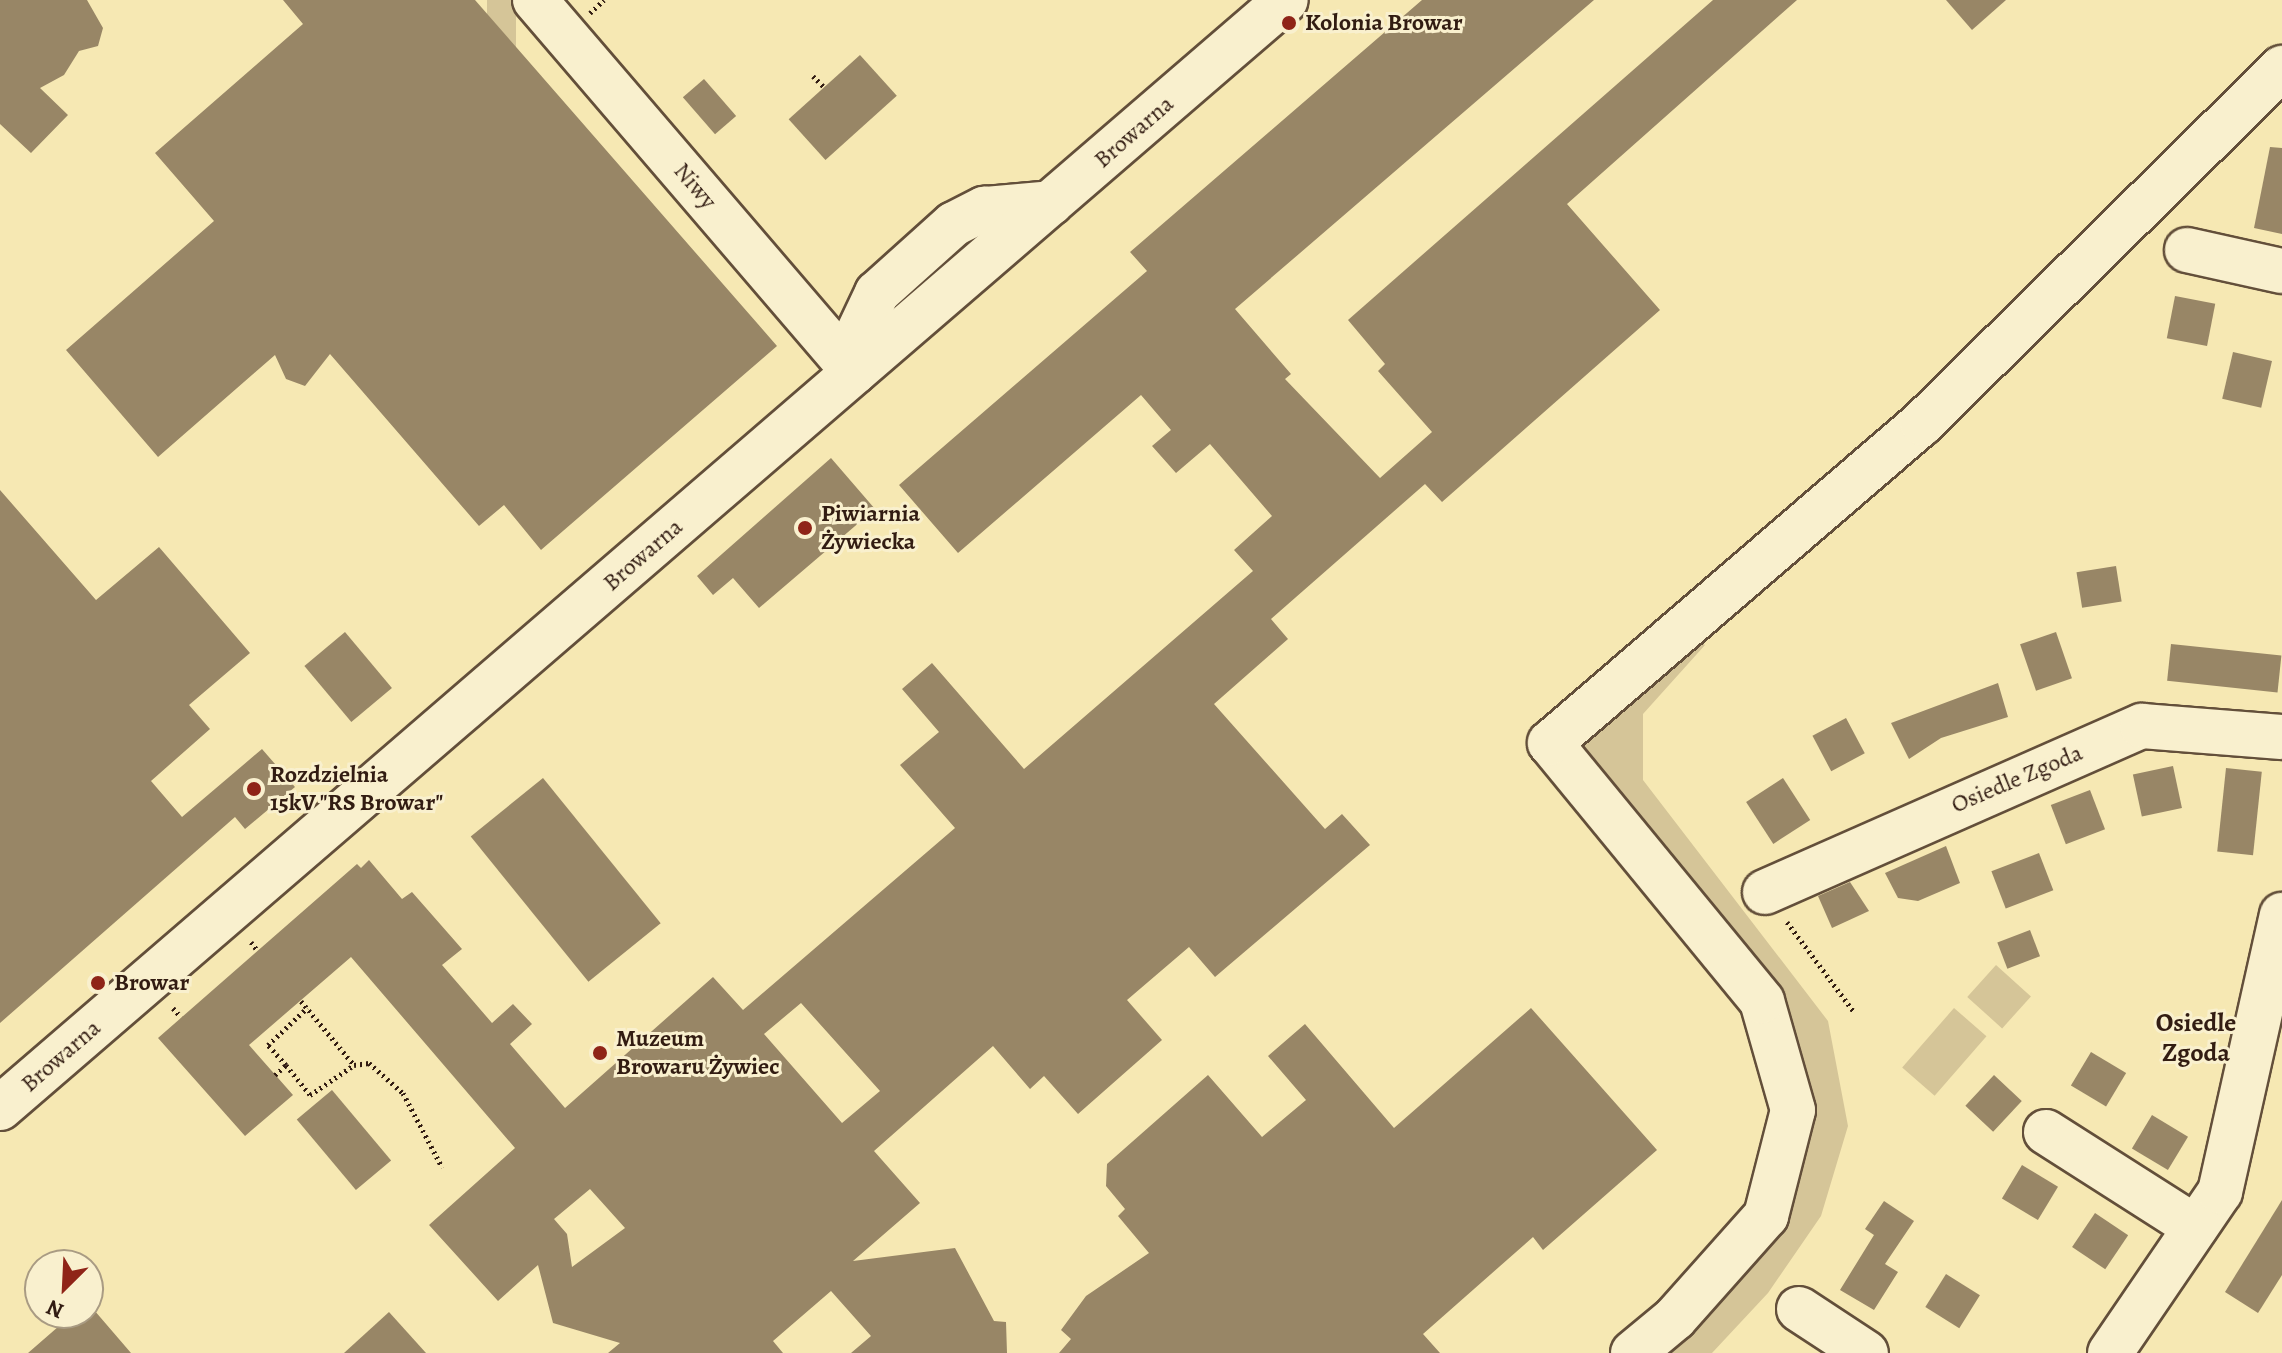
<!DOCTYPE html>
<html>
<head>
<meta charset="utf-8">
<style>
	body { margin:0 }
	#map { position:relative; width:2282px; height:1353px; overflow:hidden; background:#f6e8b3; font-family:Alegreya,serif }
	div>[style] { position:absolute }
	.green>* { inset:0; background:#d5c598; transform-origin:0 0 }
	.building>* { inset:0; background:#988666; transform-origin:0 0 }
	.path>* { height:5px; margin-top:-2.5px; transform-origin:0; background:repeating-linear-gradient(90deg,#321c12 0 2px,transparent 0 6px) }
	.roads { filter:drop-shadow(2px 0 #634f3a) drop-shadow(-2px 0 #634f3a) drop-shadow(0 2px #634f3a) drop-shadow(0 -2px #634f3a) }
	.minor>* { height:44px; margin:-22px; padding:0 22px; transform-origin:22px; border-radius:22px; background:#f9f0ce }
	.dots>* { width:22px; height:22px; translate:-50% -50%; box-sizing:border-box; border:4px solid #f9f0ce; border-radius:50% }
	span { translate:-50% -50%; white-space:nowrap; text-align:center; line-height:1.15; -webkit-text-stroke:6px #f9f0ce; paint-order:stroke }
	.poi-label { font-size:24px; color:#321c12; font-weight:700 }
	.left { translate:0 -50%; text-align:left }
	.street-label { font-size:24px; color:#321c12 }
	.neighbourhood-label { font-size:26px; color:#321c12; font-weight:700 }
	.north { position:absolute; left:24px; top:1249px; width:80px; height:80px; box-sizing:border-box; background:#f9f0ce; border:2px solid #a99b83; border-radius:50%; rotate:204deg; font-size:22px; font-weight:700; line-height:32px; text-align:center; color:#321c12 }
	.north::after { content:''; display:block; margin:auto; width:28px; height:36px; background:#8f2418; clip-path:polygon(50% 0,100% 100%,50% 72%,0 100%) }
</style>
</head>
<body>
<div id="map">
	<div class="green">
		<div style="left:487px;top:0;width:29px;height:477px"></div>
		<div style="clip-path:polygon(1680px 630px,1705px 645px,1643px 714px,1643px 780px,1828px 1021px,1848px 1126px,1821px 1216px,1768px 1293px,1712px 1353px,1633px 1353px,1766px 1216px,1793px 1110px,1762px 1001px,1550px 743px)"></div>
		<div style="left:1996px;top:965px;width:47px;height:43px;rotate:42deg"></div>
		<div style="left:1954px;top:1008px;width:43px;height:79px;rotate:41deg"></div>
	</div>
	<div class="building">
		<div style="clip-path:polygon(0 0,87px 0,103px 28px,98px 46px,79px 51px,64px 75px,40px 88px,68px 115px,31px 153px,0 124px)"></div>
		<div style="clip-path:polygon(283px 0,475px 0,777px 346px,541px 550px,504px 505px,479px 526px,330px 354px,305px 386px,286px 379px,275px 355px,158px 457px,66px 350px,214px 221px,155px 153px,303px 24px)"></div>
		<div style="clip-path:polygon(evenodd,1422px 0,1594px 0,1235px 309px,1291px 374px,1285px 379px,1380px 478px,1432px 432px,1378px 371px,1385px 364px,1348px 320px,1713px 0,1797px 0,1567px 204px,1660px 310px,1442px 502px,1425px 484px,1271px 619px,1288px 639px,1214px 704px,1325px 829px,1342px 814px,1370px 845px,1215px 977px,1189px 947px,1127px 1000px,1162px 1040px,1078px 1114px,1044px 1076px,1030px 1089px,993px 1046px,874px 1151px,920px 1203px,853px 1261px,955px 1248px,994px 1321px,1006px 1322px,1007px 1353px,851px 1353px,871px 1336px,831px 1291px,773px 1341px,783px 1353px,608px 1353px,620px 1343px,553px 1323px,538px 1265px,498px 1301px,429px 1225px,515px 1148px,351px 957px,249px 1045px,293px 1095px,245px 1136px,158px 1038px,357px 864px,361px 868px,369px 860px,402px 899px,412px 892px,462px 949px,442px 965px,492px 1023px,513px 1004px,532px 1024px,510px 1044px,565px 1108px,713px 977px,743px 1010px,955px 828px,900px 765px,939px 732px,902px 689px,932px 663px,1024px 769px,1253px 571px,1234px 550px,1272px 516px,1210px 444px,1176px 473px,1152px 446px,1171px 430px,1141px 395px,958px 553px,899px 485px,1147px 271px,1130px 252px,1422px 0,801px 1003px,880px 1091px,842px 1123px,764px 1034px,801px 1003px,1422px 0,590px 1189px,625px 1228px,572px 1267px,567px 1234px,554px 1219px,590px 1189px)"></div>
		<div style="clip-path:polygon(1946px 0,2006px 0,1972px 30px)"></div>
		<div style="left:860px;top:55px;width:55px;height:96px;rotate:48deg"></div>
		<div style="left:704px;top:79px;width:49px;height:28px;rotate:49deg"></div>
		<div style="clip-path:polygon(2270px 147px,2282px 148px,2282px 234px,2254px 228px)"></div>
		<div style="left:2175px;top:296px;width:41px;height:43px;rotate:11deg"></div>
		<div style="left:2233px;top:352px;width:40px;height:48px;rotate:13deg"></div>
		<div style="clip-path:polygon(831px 458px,875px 509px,759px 608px,733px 578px,713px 595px,697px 576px)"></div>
		<div style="clip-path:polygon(0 490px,96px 600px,159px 547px,250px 653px,189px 705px,210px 729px,151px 781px,182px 817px,262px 749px,295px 787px,245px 829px,235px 817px,0 1023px)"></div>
		<div style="left:2116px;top:566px;width:36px;height:40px;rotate:81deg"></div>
		<div style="left:345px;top:632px;width:73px;height:53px;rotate:50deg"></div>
		<div style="left:2056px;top:632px;width:49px;height:38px;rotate:71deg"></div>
		<div style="left:2171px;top:644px;width:111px;height:37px;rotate:6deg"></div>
		<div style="clip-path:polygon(1998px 683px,2008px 717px,1941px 738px,1909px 759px,1891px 723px)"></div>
		<div style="left:1846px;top:718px;width:40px;height:38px;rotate:62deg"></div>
		<div style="left:2173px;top:766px;width:43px;height:41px;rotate:78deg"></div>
		<div style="left:2226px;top:768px;width:36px;height:84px;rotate:6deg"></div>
		<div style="left:543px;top:778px;width:187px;height:93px;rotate:51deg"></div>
		<div style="left:1783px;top:778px;width:50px;height:44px;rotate:57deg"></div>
		<div style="left:2090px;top:790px;width:42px;height:42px;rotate:69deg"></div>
		<div style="clip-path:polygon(1946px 846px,1960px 883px,1918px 901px,1898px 898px,1885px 873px)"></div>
		<div style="left:2039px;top:853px;width:40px;height:51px;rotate:69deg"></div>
		<div style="clip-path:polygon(1850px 882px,1869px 911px,1832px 928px,1818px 896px)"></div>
		<div style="left:2030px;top:930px;width:28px;height:35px;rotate:69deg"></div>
		<div style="clip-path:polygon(1531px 1008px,1657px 1150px,1543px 1250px,1533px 1237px,1423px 1334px,1440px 1353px,1059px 1353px,1071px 1339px,1061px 1330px,1086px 1296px,1149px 1253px,1118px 1216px,1125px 1209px,1106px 1186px,1107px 1164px,1208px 1075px,1262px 1137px,1306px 1100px,1268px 1056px,1305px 1024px,1394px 1128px)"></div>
		<div style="left:2091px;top:1052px;width:41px;height:39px;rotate:31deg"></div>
		<div style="left:1994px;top:1075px;width:38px;height:42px;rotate:43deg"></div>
		<div style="left:332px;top:1090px;width:92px;height:46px;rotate:50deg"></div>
		<div style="left:2152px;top:1115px;width:42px;height:39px;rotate:31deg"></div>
		<div style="left:2022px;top:1165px;width:42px;height:39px;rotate:31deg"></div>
		<div style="clip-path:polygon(2282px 1200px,2282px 1275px,2258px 1313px,2225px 1292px)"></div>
		<div style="clip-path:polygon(1884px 1201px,1914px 1221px,1885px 1264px,1898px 1272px,1874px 1310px,1840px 1290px,1874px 1235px,1865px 1229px)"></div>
		<div style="left:2095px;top:1213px;width:40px;height:41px;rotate:34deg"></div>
		<div style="left:1946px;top:1274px;width:40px;height:39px;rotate:32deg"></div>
		<div style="clip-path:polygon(88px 1303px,131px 1353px,28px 1353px,74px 1313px,88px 1313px)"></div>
		<div style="clip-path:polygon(389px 1312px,426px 1353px,344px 1353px)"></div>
	</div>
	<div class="path">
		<div style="left:590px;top:13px;width:19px;rotate:-43deg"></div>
		<div style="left:813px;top:76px;width:16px;rotate:45deg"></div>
		<div style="left:1787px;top:922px;width:112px;rotate:53.3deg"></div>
		<div style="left:251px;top:942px;width:10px;rotate:53deg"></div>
		<div style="left:301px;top:1001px;width:83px;rotate:50.4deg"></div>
		<div style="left:354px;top:1065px;width:15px;rotate:-8deg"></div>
		<div style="left:369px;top:1063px;width:45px;rotate:41.4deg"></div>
		<div style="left:403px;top:1093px;width:84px;rotate:62.2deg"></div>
		<div style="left:173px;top:1008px;width:12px;rotate:48deg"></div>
		<div style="left:286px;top:1065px;width:27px;rotate:-132deg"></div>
		<div style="left:268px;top:1045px;width:54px;rotate:-43.5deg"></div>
		<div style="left:275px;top:1075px;width:15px;rotate:-42deg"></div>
		<div style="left:286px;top:1065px;width:38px;rotate:51deg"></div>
		<div style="left:310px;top:1095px;width:53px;rotate:-34.3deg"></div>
	</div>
	<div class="roads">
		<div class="minor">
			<div style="left:535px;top:0;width:490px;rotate:49.4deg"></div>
			<div style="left:2187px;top:250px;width:97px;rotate:12.5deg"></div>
			<div style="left:854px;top:372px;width:24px;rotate:-97deg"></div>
			<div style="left:851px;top:348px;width:61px;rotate:-64.7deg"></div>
			<div style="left:877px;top:293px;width:103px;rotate:-41.9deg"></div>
			<div style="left:954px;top:224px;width:34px;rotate:-27deg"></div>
			<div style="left:984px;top:209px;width:67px;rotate:-5.1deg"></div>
			<div style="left:1765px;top:892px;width:412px;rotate:-23.8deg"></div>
			<div style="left:2142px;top:726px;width:140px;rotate:4.5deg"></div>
			<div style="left:0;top:1108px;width:1697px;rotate:-40.75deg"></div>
			<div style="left:2046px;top:1132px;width:177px;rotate:32.5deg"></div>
			<div style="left:1799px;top:1309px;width:80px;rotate:33.3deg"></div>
			<div style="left:1633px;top:1353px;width:55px;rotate:-39.8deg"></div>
			<div style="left:1675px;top:1318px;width:137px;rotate:-48.3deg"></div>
			<div style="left:1766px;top:1216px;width:109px;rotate:-75.7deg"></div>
			<div style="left:1793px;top:1110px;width:113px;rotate:-105.9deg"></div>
			<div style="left:1762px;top:1001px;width:334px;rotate:-129.4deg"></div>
			<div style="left:1550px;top:743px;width:491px;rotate:-40.7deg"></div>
			<div style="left:1922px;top:423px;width:506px;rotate:-44.6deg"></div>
			<div style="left:2110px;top:1353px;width:195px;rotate:-55.7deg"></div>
			<div style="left:2220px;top:1192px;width:284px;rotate:-77.4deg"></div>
		</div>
	</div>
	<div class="dots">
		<div style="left:1289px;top:23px;background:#8f2418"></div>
		<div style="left:805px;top:528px;background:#8f2418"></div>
		<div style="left:254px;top:789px;background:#8f2418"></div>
		<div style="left:98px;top:983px;background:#8f2418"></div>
		<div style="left:600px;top:1053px;background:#8f2418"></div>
	</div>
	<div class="poi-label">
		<span class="left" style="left:1305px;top:23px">Kolonia Browar</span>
		<span class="left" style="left:821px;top:528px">Piwiarnia<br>Żywiecka</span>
		<span class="left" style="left:270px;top:789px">Rozdzielnia<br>15kV "RS Browar"</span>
		<span class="left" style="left:114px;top:983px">Browar</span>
		<span class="left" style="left:616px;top:1053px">Muzeum<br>Browaru Żywiec</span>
	</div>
	<div class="street-label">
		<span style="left:1134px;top:132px;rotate:-41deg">Browarna</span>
		<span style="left:695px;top:186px;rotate:50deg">Niwy</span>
		<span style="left:643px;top:555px;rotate:-41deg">Browarna</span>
		<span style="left:2017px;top:779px;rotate:-23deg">Osiedle Zgoda</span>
		<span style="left:61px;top:1056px;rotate:-41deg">Browarna</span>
	</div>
	<div class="neighbourhood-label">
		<span style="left:2196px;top:1038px">Osiedle<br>Zgoda</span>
	</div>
	<div class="north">N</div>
</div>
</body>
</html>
